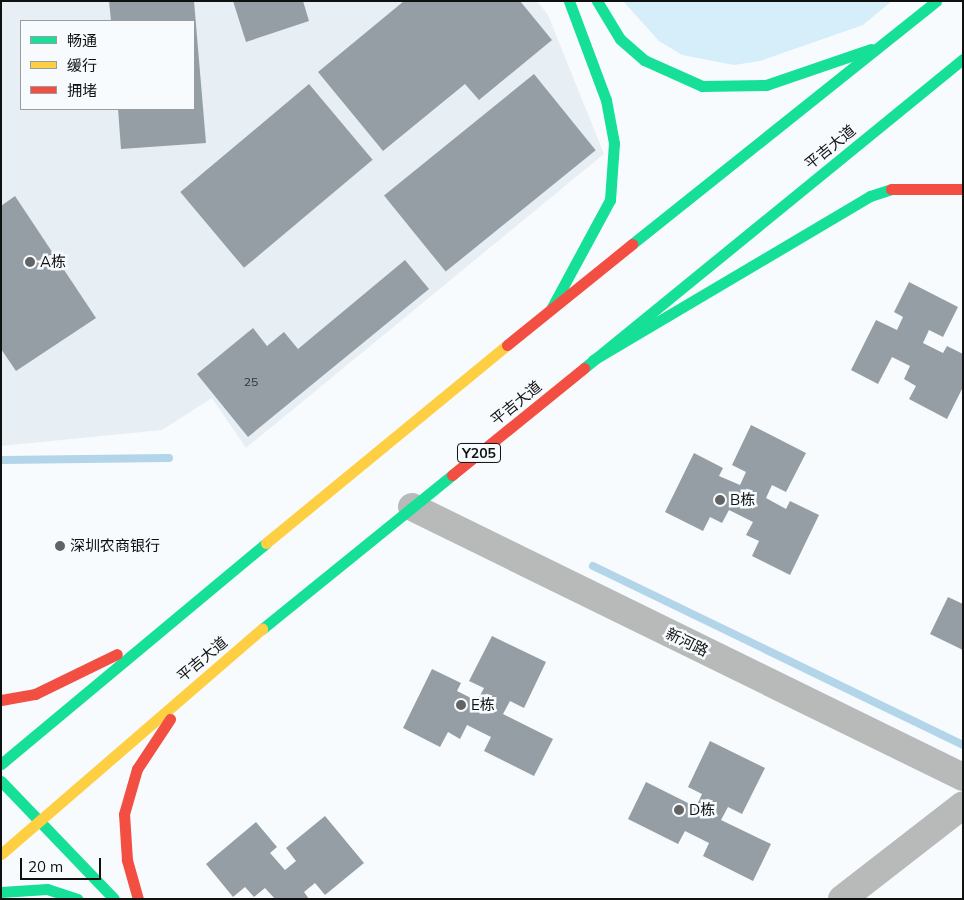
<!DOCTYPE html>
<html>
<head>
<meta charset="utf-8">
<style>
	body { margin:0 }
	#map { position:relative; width:964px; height:900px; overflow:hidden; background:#f8fbfd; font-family:Mulish,"Noto Sans SC",sans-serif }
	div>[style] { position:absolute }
	.built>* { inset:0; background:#e7eff4 }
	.green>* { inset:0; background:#d6edfa }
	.stream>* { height:8px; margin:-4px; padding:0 4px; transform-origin:4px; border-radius:4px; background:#b2d5e9 }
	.building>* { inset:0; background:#949ea4; transform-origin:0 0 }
	.street>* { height:28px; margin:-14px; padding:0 14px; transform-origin:14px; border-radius:14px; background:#b8baba }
	.fast>* { height:11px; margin:-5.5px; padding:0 5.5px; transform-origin:5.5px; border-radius:5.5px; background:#16e098 }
	.slow>* { height:11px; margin:-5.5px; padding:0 5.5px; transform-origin:5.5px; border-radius:5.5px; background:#ffcf43 }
	.jam>* { height:11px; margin:-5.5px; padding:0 5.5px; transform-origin:5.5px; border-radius:5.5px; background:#f24e42 }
	.dots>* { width:14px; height:14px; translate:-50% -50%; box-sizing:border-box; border:2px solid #f7fbfe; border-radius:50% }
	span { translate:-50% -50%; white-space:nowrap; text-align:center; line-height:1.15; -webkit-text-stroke:5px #f7fbfe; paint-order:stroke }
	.number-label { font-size:12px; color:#303436 }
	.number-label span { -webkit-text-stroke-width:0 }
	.shield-label span { padding:1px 4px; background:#f7fbfe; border:1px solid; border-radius:4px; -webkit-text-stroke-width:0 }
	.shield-label { font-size:14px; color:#0f1111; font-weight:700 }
	.street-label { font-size:15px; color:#0f1111 }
	.poi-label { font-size:15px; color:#0f1111 }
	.left { translate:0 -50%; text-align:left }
	.frame { position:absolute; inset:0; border:2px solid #0f1111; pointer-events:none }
	.legend { position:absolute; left:20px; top:20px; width:175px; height:90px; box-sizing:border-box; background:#f7fbfe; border:1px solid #9a9d9f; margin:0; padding:6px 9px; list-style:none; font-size:15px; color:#0f1111 }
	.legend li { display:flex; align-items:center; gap:10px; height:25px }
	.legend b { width:25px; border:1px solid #9a9d9f }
	.scale { position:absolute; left:20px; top:858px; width:81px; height:22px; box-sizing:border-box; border:2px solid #0f1111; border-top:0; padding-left:6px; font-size:15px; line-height:18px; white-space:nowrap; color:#0f1111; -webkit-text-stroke:4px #f7fbfe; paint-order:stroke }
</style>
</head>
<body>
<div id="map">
	<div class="built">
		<div style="clip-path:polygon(evenodd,1px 1px,537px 1px,548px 15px,604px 154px,246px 448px,212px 398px,162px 430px,1px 446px,1px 1px,21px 21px,194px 21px,194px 109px,21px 109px,21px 21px)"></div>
	</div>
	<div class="green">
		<div style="clip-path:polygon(623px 1px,892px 1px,863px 25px,760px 61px,734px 65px,682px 55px,659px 41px)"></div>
	</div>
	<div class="stream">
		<div style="left:1px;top:460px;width:168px;rotate:-0.7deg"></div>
		<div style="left:593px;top:566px;width:411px;rotate:25.8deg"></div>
	</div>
	<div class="building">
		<div style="clip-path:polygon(109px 1px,194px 1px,206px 143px,121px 149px,118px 109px,194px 109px,194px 21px,111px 21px)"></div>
		<div style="clip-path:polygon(233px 1px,303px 1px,309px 21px,246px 42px)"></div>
		<div style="clip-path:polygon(404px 1px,520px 1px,552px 40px,479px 100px,465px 84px,383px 151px,318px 72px)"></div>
		<div style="left:534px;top:74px;width:98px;height:193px;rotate:51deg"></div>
		<div style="left:309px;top:84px;width:99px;height:168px;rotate:50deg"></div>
		<div style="clip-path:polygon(15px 196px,96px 318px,16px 371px,1px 349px,1px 206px)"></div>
		<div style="clip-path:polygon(405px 260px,429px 289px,248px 437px,197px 374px,253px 328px,267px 346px,284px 332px,298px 349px)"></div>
		<div style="clip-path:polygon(909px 282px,958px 307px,943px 337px,929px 330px,923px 343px,943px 353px,947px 346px,963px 354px,963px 387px,947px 419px,909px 399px,916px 386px,904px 379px,910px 366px,892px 357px,878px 384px,851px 370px,876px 320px,897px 330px,903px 317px,894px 312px)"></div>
		<div style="clip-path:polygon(751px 425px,806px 453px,786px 492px,772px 485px,766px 498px,786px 509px,790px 501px,819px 515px,790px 575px,752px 556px,759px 541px,746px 535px,753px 522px,729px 510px,722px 523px,710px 517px,703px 531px,665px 512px,694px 453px,723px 468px,719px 476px,740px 485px,746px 472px,732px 465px)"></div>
		<div style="clip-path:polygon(948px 597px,963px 604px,963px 650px,930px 634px)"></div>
		<div style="clip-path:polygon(492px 636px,546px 662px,524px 708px,510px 701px,503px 714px,553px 739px,534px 776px,484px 751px,491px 737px,467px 725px,460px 739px,448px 732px,440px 747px,403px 728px,432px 669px,461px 683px,457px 691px,477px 701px,484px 688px,469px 681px)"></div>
		<div style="clip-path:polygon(710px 741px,765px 768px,742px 814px,728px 807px,721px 820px,771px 844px,753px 881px,703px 856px,709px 843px,685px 831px,678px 844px,628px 819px,646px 782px,696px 807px,702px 794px,688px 787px)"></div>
		<div style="clip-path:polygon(325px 816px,364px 863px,325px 895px,315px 883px,304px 892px,309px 899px,275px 899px,265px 888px,254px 897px,245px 887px,233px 897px,206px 864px,256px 822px,277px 847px,270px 853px,285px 870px,296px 861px,286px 848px)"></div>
	</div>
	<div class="street">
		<div style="left:412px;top:507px;width:614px;rotate:26.11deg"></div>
		<div style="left:842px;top:899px;width:153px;rotate:-37.8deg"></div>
	</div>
	<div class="fast">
		<div style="left:597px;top:1px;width:44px;rotate:58.8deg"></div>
		<div style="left:620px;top:39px;width:32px;rotate:41deg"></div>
		<div style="left:644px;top:60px;width:64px;rotate:24.1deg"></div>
		<div style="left:702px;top:86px;width:64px;rotate:-0.9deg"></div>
		<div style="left:766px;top:85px;width:111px;rotate:-18.9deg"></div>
		<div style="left:632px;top:244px;width:389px;rotate:-38.6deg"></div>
		<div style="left:551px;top:309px;width:124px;rotate:-61.6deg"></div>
		<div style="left:610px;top:200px;width:57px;rotate:-86deg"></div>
		<div style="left:614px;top:143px;width:44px;rotate:-100.5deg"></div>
		<div style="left:606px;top:100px;width:106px;rotate:-110.5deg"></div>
		<div style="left:593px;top:360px;width:322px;rotate:-30.6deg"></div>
		<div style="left:870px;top:196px;width:22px;rotate:-18deg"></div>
		<div style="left:584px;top:368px;width:489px;rotate:-39.2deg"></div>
		<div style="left:262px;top:629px;width:245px;rotate:-39deg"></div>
		<div style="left:1px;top:764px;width:345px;rotate:-39.8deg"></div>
		<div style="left:1px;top:781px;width:163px;rotate:46.2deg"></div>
		<div style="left:1px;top:892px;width:46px;rotate:-3.7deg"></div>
		<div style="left:47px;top:889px;width:32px;rotate:18deg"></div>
	</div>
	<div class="slow">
		<div style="left:266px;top:543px;width:312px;rotate:-39.4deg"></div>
		<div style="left:1px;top:854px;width:345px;rotate:-40.8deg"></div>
	</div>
	<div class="jam">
		<div style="left:891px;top:189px;width:72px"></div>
		<div style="left:507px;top:345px;width:161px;rotate:-38.9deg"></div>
		<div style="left:452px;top:475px;width:170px;rotate:-39deg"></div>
		<div style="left:1px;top:700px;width:35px;rotate:-10deg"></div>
		<div style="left:35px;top:694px;width:91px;rotate:-26deg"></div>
		<div style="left:138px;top:899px;width:41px;rotate:-105.8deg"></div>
		<div style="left:127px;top:860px;width:46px;rotate:-93.7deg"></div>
		<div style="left:124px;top:814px;width:47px;rotate:-73.9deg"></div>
		<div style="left:137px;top:769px;width:60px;rotate:-56.6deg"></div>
	</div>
	<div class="dots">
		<div style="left:30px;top:262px;background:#616364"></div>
		<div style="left:720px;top:500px;background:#616364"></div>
		<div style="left:60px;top:546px;background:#616364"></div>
		<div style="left:461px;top:705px;background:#616364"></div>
		<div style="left:679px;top:810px;background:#616364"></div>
	</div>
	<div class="number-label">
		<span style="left:251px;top:382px">25</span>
	</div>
	<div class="shield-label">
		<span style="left:479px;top:453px">Y205</span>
	</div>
	<div class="street-label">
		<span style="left:830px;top:147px;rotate:-39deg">平吉大道</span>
		<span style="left:516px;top:403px;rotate:-39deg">平吉大道</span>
		<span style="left:687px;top:642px;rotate:26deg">新河路</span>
		<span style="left:202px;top:659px;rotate:-40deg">平吉大道</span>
	</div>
	<div class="poi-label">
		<span class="left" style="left:40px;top:262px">A栋</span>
		<span class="left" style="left:730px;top:500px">B栋</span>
		<span class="left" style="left:70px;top:546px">深圳农商银行</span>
		<span class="left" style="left:471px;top:705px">E栋</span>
		<span class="left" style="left:689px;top:810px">D栋</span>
	</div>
	<div class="frame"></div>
	<ul class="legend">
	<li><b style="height:6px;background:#16e098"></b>畅通</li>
	<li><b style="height:6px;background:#ffcf43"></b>缓行</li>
	<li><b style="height:6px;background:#f24e42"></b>拥堵</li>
	</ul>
	<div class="scale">20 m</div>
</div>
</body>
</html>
